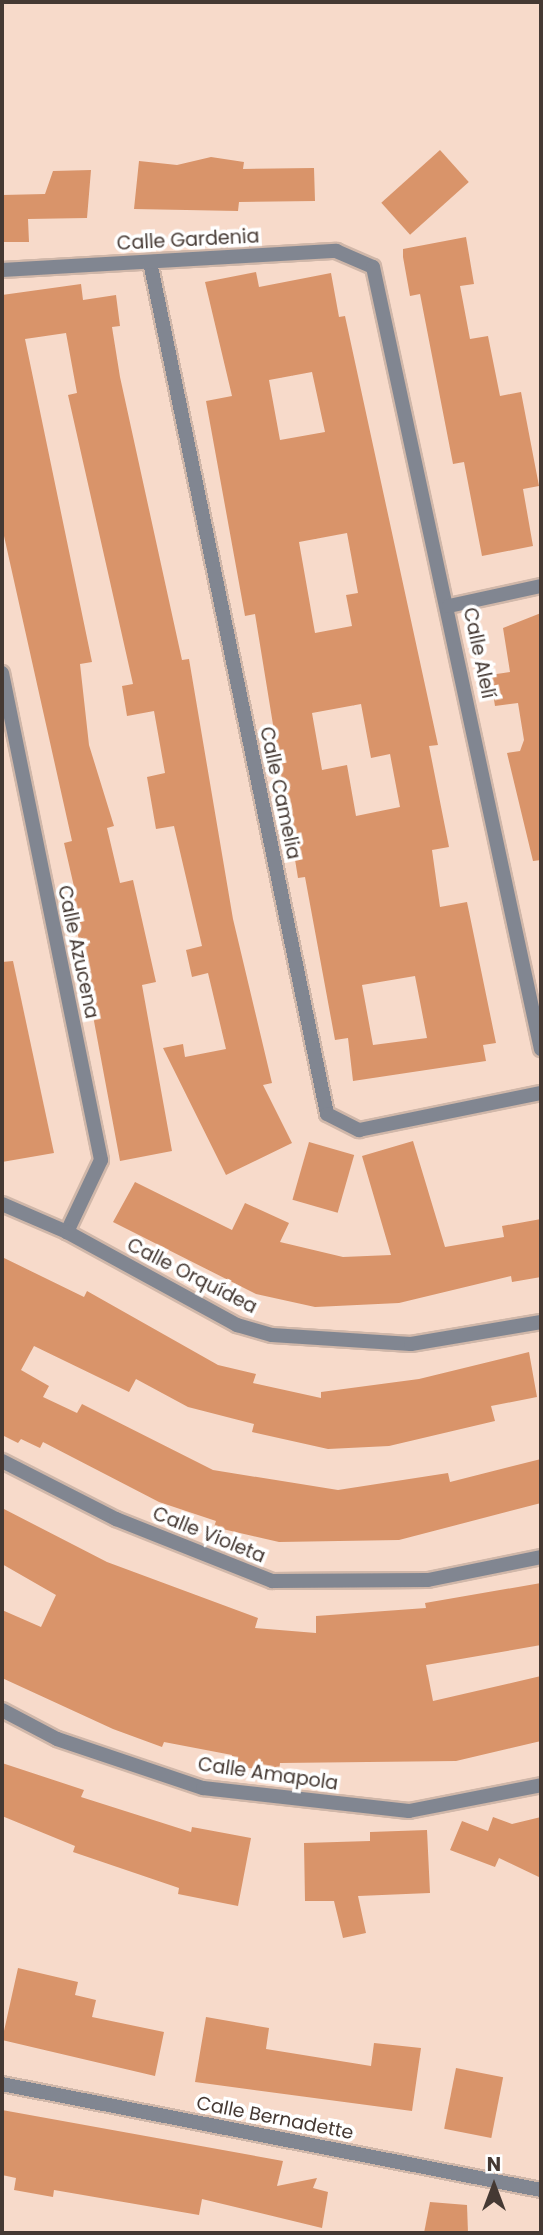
<!DOCTYPE html>
<html>
<head>
<meta charset="utf-8">
<style>
	body { margin:0 }
	#map { position:relative; width:543px; height:2235px; overflow:hidden; background:#f7daca; font-family:Poppins,sans-serif }
	div>[style] { position:absolute }
	.building>* { inset:0; background:#d9946a; transform-origin:0 0 }
	.roads { filter:drop-shadow(2px 0 #d0b7a9) drop-shadow(-2px 0 #d0b7a9) drop-shadow(0 2px #d0b7a9) drop-shadow(0 -2px #d0b7a9) }
	.street>* { height:14px; margin:-7px; padding:0 7px; transform-origin:7px; border-radius:7px; background:#818691 }
	span { translate:-50% -50%; white-space:nowrap; text-align:center; line-height:1.15; -webkit-text-stroke:7px #fff; paint-order:stroke }
	.street-label { font-size:19px; color:#453933 }
	.frame { position:absolute; inset:0; border:4px solid #453933; pointer-events:none }
	.north { position:absolute; left:459px; top:2151px; width:70px; height:70px; -webkit-text-stroke:5px #fff; paint-order:stroke; rotate:0deg; font-size:19px; font-weight:700; line-height:28px; text-align:center; color:#453933 }
	.north::after { content:''; display:block; margin:auto; width:24px; height:32px; background:#453933; clip-path:polygon(50% 0,100% 100%,50% 72%,0 100%) }
</style>
</head>
<body>
<div id="map">
	<div class="building">
		<div style="left:440px;top:150px;width:43px;height:79px;rotate:48deg"></div>
		<div style="clip-path:polygon(211px 157px,244px 162px,243px 169px,314px 168px,315px 201px,239px 202px,238px 211px,134px 209px,139px 161px,177px 165px)"></div>
		<div style="clip-path:polygon(91px 170px,87px 218px,28px 219px,29px 242px,2px 242px,2px 195px,45px 194px,53px 171px)"></div>
		<div style="clip-path:polygon(466px 237px,474px 284px,460px 286px,470px 339px,488px 336px,500px 396px,521px 392px,539px 486px,523px 489px,533px 546px,482px 556px,464px 462px,453px 464px,420px 294px,410px 296px,403px 257px,403px 249px)"></div>
		<div style="clip-path:polygon(evenodd,256px 272px,259px 287px,331px 273px,339px 317px,345px 316px,438px 745px,429px 746px,449px 847px,432px 850px,440px 907px,467px 902px,496px 1043px,483px 1045px,486px 1061px,353px 1081px,348px 1038px,335px 1040px,305px 877px,298px 878px,255px 614px,245px 616px,206px 401px,232px 396px,205px 282px,256px 272px,312px 372px,325px 432px,280px 440px,269px 380px,312px 372px,256px 272px,347px 533px,358px 593px,346px 595px,352px 626px,315px 633px,299px 542px,347px 533px,256px 272px,361px 704px,371px 758px,390px 754px,400px 807px,356px 816px,347px 765px,322px 770px,312px 713px,361px 704px,256px 272px,415px 976px,427px 1038px,373px 1045px,362px 985px,415px 976px)"></div>
		<div style="clip-path:polygon(81px 284px,83px 300px,116px 295px,120px 326px,112px 327px,120px 377px,182px 660px,189px 659px,233px 919px,272px 1083px,263px 1085px,292px 1143px,226px 1175px,163px 1048px,183px 1044px,185px 1057px,226px 1049px,208px 973px,192px 977px,186px 950px,202px 946px,174px 826px,156px 829px,147px 777px,165px 773px,154px 711px,127px 716px,122px 686px,133px 684px,68px 395px,77px 393px,66px 333px,25px 339px,92px 662px,80px 664px,89px 745px,114px 826px,107px 828px,120px 883px,133px 880px,156px 982px,142px 985px,172px 1151px,120px 1161px,70px 892px,75px 891px,64px 843px,72px 841px,2px 527px,2px 295px)"></div>
		<div style="clip-path:polygon(541px 613px,541px 860px,533px 861px,507px 753px,520px 751px,524px 740px,518px 703px,495px 706px,490px 675px,510px 672px,503px 628px)"></div>
		<div style="clip-path:polygon(13px 961px,54px 1153px,2px 1162px,2px 962px)"></div>
		<div style="clip-path:polygon(413px 1141px,445px 1247px,504px 1237px,502px 1226px,541px 1219px,541px 1277px,512px 1282px,511px 1276px,399px 1303px,315px 1307px,256px 1294px,113px 1222px,135px 1182px,232px 1230px,245px 1203px,289px 1223px,280px 1242px,343px 1257px,391px 1255px,362px 1156px)"></div>
		<div style="left:309px;top:1142px;width:47px;height:60px;rotate:16deg"></div>
		<div style="clip-path:polygon(2px 1257px,84px 1297px,87px 1291px,218px 1365px,256px 1374px,253px 1383px,321px 1398px,321px 1392px,419px 1379px,529px 1352px,537px 1397px,491px 1406px,495px 1421px,389px 1446px,328px 1449px,252px 1432px,254px 1424px,188px 1407px,136px 1379px,129px 1392px,34px 1346px,21px 1370px,49px 1386px,43px 1397px,77px 1413px,82px 1404px,213px 1470px,338px 1490px,448px 1473px,450px 1482px,541px 1459px,541px 1503px,399px 1540px,279px 1542px,214px 1527px,216px 1521px,159px 1502px,43px 1442px,40px 1448px,21px 1439px,18px 1443px,2px 1435px)"></div>
		<div style="clip-path:polygon(2px 1508px,107px 1562px,258px 1618px,255px 1628px,316px 1633px,316px 1616px,426px 1608px,425px 1603px,541px 1583px,541px 1645px,426px 1665px,433px 1701px,541px 1676px,541px 1741px,456px 1761px,280px 1763px,279px 1771px,230px 1766px,232px 1755px,164px 1742px,162px 1747px,113px 1729px,2px 1678px,2px 1610px,41px 1627px,56px 1595px,2px 1564px)"></div>
		<div style="clip-path:polygon(2px 1763px,84px 1790px,81px 1797px,191px 1832px,192px 1827px,251px 1838px,238px 1906px,178px 1894px,179px 1888px,73px 1852px,75px 1846px,2px 1816px)"></div>
		<div style="clip-path:polygon(493px 1817px,512px 1824px,541px 1817px,541px 1878px,499px 1858px,495px 1867px,450px 1850px,462px 1821px,488px 1831px)"></div>
		<div style="clip-path:polygon(427px 1830px,430px 1893px,358px 1896px,366px 1933px,343px 1938px,334px 1901px,305px 1901px,304px 1843px,370px 1841px,370px 1832px)"></div>
		<div style="clip-path:polygon(18px 1968px,78px 1982px,75px 1995px,96px 2000px,92px 2017px,164px 2032px,155px 2076px,2px 2040px)"></div>
		<div style="clip-path:polygon(206px 2017px,269px 2028px,266px 2049px,371px 2066px,374px 2043px,421px 2048px,412px 2111px,195px 2082px)"></div>
		<div style="left:456px;top:2068px;width:48px;height:62px;rotate:11deg"></div>
		<div style="clip-path:polygon(2px 2110px,283px 2161px,277px 2186px,317px 2178px,313px 2188px,328px 2192px,322px 2228px,202px 2199px,199px 2215px,54px 2190px,53px 2197px,14px 2190px,16px 2178px,2px 2175px)"></div>
		<div style="clip-path:polygon(430px 2202px,467px 2205px,468px 2233px,424px 2233px)"></div>
	</div>
	<div class="roads">
		<div class="street">
			<div style="left:150px;top:262px;width:870px;rotate:78.26deg"></div>
			<div style="left:327px;top:1114px;width:36px;rotate:27deg"></div>
			<div style="left:359px;top:1130px;width:186px;rotate:-11.5deg"></div>
			<div style="left:2px;top:270px;width:335px;rotate:-3.3deg"></div>
			<div style="left:336px;top:251px;width:40px;rotate:23.4deg"></div>
			<div style="left:373px;top:267px;width:800px;rotate:77.88deg"></div>
			<div style="left:449px;top:606px;width:94px;rotate:-12.3deg"></div>
			<div style="left:2px;top:673px;width:497px;rotate:78.5deg"></div>
			<div style="left:101px;top:1160px;width:80px;rotate:115.3deg"></div>
			<div style="left:2px;top:1204px;width:71px;rotate:23.3deg"></div>
			<div style="left:67px;top:1232px;width:194px;rotate:28.7deg"></div>
			<div style="left:237px;top:1325px;width:36px;rotate:16deg"></div>
			<div style="left:272px;top:1335px;width:139px;rotate:3.7deg"></div>
			<div style="left:411px;top:1344px;width:132px;rotate:-9.6deg"></div>
			<div style="left:2px;top:1461px;width:128px;rotate:27deg"></div>
			<div style="left:116px;top:1519px;width:168px;rotate:21.7deg"></div>
			<div style="left:272px;top:1581px;width:156px;rotate:-0.4deg"></div>
			<div style="left:428px;top:1580px;width:115px;rotate:-11.5deg"></div>
			<div style="left:2px;top:1710px;width:62px;rotate:27.8deg"></div>
			<div style="left:57px;top:1739px;width:154px;rotate:18.6deg"></div>
			<div style="left:203px;top:1788px;width:207px;rotate:6.4deg"></div>
			<div style="left:409px;top:1811px;width:135px;rotate:-11.1deg"></div>
			<div style="left:2px;top:2084px;width:549px;rotate:11.13deg"></div>
		</div>
	</div>
	<div class="street-label">
		<span style="left:188px;top:240px;rotate:-3deg">Calle Gardenia</span>
		<span style="left:479px;top:653px;rotate:78deg">Calle Alelí</span>
		<span style="left:280px;top:793px;rotate:78deg">Calle Camelia</span>
		<span style="left:78px;top:952px;rotate:78deg">Calle Azucena</span>
		<span style="left:192px;top:1276px;rotate:27deg">Calle Orquídea</span>
		<span style="left:209px;top:1535px;rotate:22deg">Calle Violeta</span>
		<span style="left:268px;top:1774px;rotate:8deg">Calle Amapola</span>
		<span style="left:275px;top:2118px;rotate:11deg">Calle Bernadette</span>
	</div>
	<div class="frame"></div>
	<div class="north">N</div>
</div>
</body>
</html>
